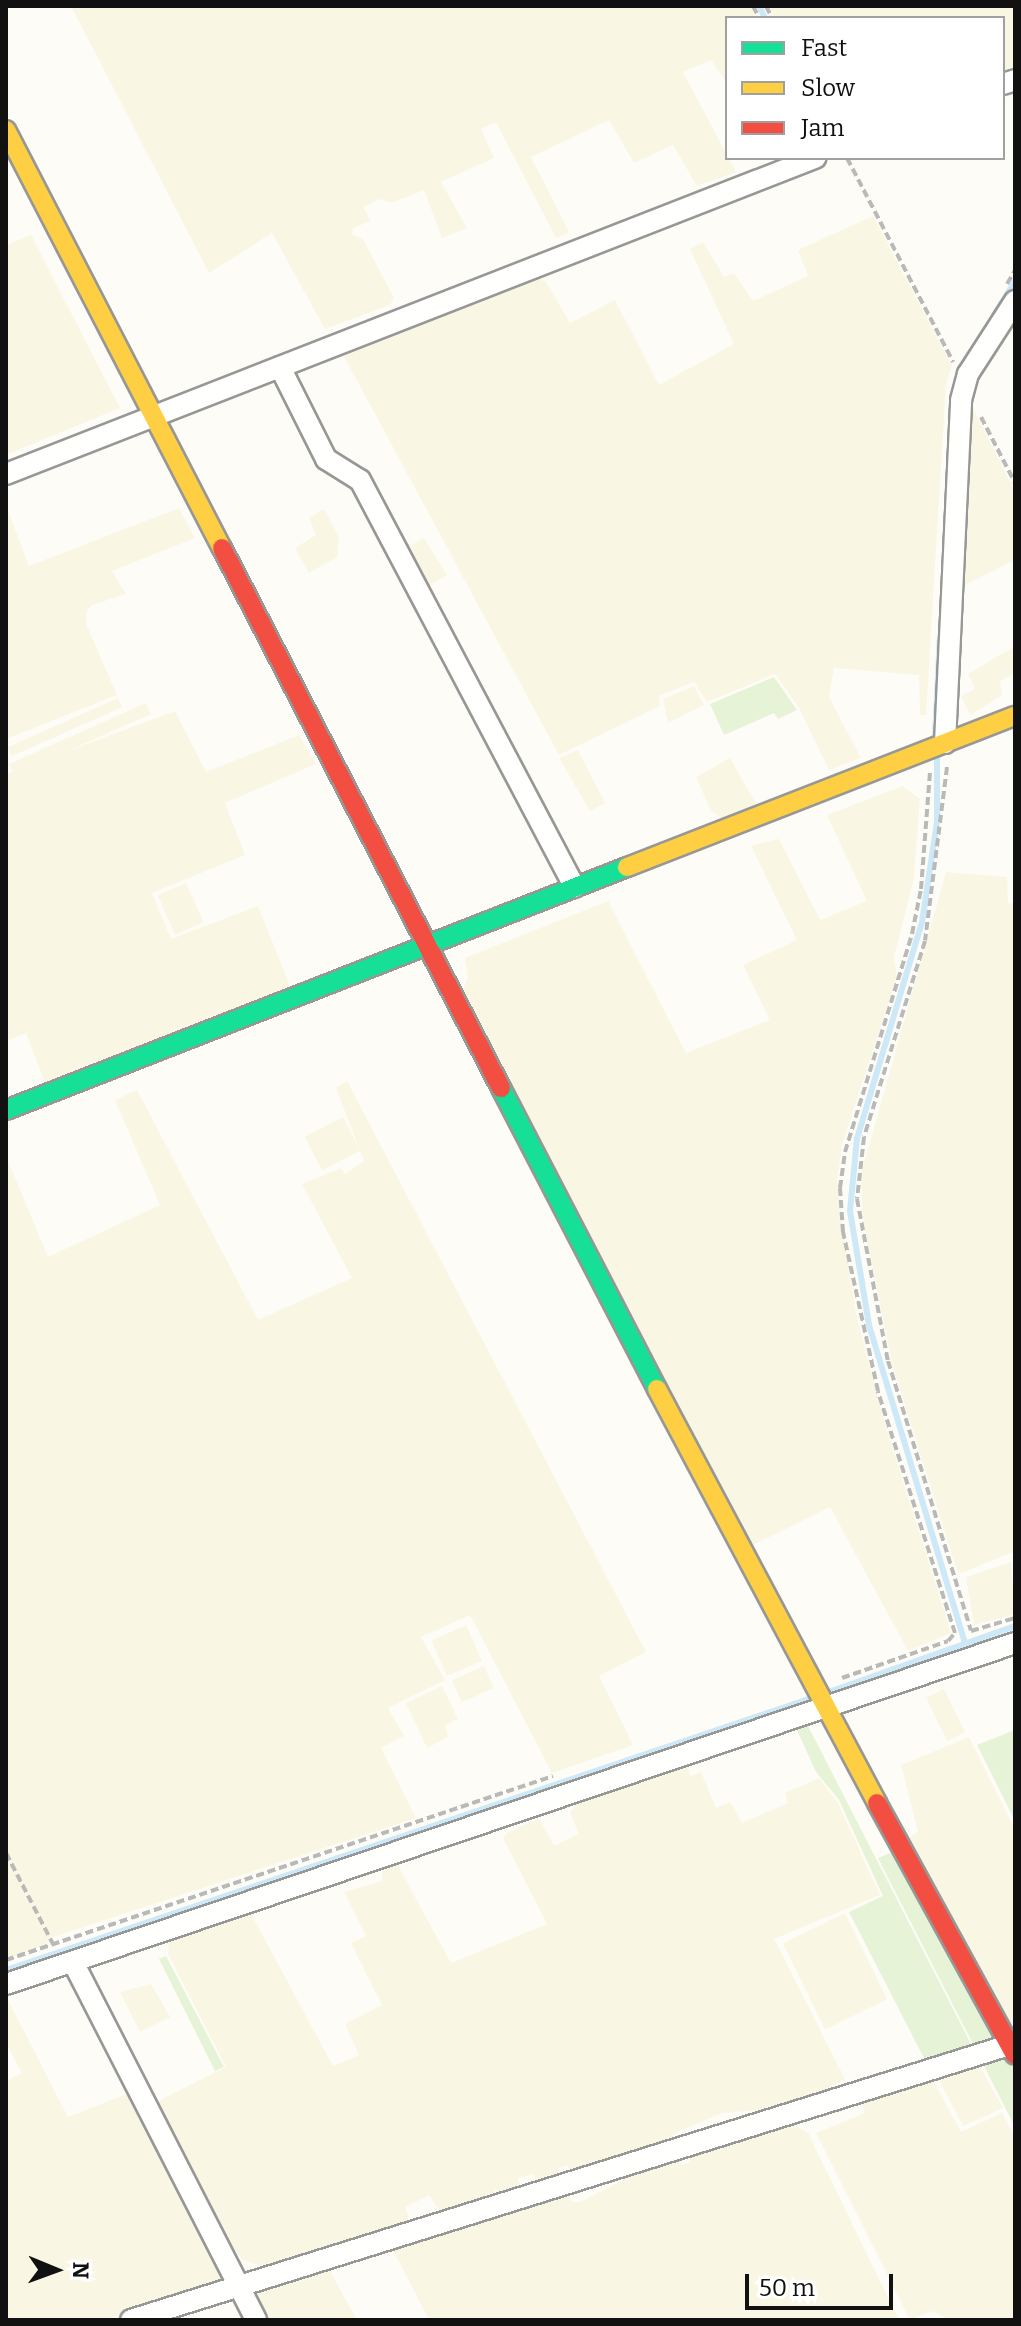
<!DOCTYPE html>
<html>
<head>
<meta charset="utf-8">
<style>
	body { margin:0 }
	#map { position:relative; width:1021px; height:2326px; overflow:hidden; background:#fdfcf7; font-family:Bitter,serif }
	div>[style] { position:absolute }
	.farmland>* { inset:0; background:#f9f7e4; transform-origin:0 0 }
	.green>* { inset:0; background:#e7f3d7 }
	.stream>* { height:6px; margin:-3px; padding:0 3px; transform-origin:3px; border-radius:3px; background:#cde8f7 }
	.path>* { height:4px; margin-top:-2px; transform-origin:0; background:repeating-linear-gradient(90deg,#b9b9b8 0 8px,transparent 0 12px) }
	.roads { filter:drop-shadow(2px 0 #979795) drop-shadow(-2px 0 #979795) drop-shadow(0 2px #979795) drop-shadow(0 -2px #979795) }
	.street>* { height:20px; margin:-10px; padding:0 10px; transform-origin:10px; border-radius:10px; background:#fffffe }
	.fast>* { height:18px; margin:-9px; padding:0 9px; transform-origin:9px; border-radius:9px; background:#16e098 }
	.slow>* { height:18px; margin:-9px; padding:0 9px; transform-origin:9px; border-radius:9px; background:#ffcf43 }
	.jam>* { height:18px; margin:-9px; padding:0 9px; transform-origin:9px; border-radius:9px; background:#f24e42 }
	span { translate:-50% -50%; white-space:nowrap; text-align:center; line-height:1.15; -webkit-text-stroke:8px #fff; paint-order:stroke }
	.frame { position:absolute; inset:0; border:8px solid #111; pointer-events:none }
	.legend { position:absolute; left:725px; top:16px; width:280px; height:144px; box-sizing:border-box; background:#fff; border:2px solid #a0a0a0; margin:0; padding:10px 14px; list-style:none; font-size:24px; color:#111 }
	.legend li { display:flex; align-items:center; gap:16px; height:40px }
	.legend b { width:40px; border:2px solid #a0a0a0 }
	.north { position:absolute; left:16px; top:2230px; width:80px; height:80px; -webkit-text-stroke:6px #fff; paint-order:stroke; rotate:91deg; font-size:22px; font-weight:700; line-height:32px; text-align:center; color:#111 }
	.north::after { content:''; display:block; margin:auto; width:28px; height:36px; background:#111; clip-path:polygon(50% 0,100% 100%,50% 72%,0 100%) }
	.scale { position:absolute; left:745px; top:2274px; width:148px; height:36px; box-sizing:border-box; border:4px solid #111; border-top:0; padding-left:10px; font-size:24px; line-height:28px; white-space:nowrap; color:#111; -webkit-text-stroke:6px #fff; paint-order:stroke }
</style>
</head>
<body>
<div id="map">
	<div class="farmland">
		<div style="clip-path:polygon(71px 6px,750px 6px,756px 18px,727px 18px,727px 83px,711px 60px,683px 72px,736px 172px,697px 186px,673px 145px,634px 163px,609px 120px,531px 157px,569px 232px,556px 238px,496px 122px,481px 129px,494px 158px,441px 182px,467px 228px,442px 238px,424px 190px,392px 203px,379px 199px,363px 207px,371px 221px,353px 228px,352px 234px,363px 239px,394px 298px,390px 305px,325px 329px,272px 233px,209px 273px)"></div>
		<div style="clip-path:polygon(769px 6px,1015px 6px,1015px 66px,1003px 71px,1003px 18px,775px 18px)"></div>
		<div style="clip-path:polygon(873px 216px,952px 366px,946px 384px,926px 715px,920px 715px,919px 675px,834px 668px,829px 697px,861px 758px,829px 770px,799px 708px,775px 674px,707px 702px,694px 682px,659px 696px,660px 706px,559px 755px,340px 349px,537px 276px,546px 282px,570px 323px,615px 300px,659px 385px,734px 344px,690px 249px,703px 242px,724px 277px,734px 273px,753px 301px,808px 276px,798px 250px)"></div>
		<div style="clip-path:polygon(31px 235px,120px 408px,6px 455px,6px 245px)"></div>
		<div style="clip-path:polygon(969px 400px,1015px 492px,1015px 560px,955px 590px)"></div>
		<div style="clip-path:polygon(6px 505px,29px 566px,179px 508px,195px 538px,112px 571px,126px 594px,92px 605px,87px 611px,86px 624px,117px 695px,6px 739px)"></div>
		<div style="clip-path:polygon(324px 509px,339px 537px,337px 557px,309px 573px,295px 548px,316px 535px,309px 518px)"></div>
		<div style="clip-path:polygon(424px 538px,447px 575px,426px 587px,408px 547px)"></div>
		<div style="clip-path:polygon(1015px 646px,1015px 673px,1000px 681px,1002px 695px,970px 715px,961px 696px,975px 689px,968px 674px)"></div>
		<div style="clip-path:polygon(694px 686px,704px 705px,668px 723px,663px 699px)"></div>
		<div style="left:118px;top:698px;width:10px;height:121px;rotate:66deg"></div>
		<div style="left:146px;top:703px;width:12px;height:150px;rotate:66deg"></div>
		<div style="clip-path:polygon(175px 711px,206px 772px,299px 735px,316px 764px,225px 803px,245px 855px,152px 893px,171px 939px,258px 906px,292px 991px,47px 1088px,26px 1033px,6px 1041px,6px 774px)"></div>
		<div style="clip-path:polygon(578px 750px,605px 803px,590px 811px,559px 758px)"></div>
		<div style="clip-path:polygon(730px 758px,758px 807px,723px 819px,711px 811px,696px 777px)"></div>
		<div style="clip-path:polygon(903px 786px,920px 799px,914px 878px,894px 957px,897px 977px,842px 1145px,837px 1182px,856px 1314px,883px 1417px,951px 1633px,908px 1651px,830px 1507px,749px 1547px,460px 994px,468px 979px,465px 958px,608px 901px,686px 1053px,770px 1020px,743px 965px,797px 940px,751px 846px,779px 839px,820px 920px,867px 901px,827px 815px)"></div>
		<div style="clip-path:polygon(946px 872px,1007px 877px,1008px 903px,1015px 904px,1015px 1551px,962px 1573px,957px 1571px,892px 1364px,863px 1220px,861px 1174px)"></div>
		<div style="left:186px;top:883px;width:43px;height:31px;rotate:66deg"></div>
		<div style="clip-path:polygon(347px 1081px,646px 1652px,599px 1676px,633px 1745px,552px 1773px,470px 1615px,421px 1637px,445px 1680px,388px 1708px,404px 1736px,381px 1748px,416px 1818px,50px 1938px,46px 1945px,6px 1959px,6px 1156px,48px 1257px,160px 1205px,115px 1100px,137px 1090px,258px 1320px,352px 1278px,302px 1184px,341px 1168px,345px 1174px,364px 1161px,336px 1088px)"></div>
		<div style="left:343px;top:1117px;width:38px;height:43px;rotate:63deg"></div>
		<div style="clip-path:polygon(1011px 1562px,1015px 1614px,974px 1625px,966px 1577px)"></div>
		<div style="left:466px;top:1625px;width:39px;height:38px;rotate:66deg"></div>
		<div style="left:484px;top:1666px;width:24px;height:35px;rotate:66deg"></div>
		<div style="clip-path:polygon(442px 1686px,458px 1719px,445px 1725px,448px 1737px,427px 1748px,406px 1703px)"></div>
		<div style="left:944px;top:1689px;width:48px;height:20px;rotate:64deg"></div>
		<div style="clip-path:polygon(969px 1737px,1015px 1830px,1015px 2030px,907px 1839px,918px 1832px,901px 1765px)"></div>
		<div style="clip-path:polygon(686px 1764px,691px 1776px,701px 1772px,716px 1808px,730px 1802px,742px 1823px,788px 1803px,785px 1793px,819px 1778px,838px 1803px,880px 1895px,774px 1939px,845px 2079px,817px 2094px,758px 2110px,722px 2113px,673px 2134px,672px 2142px,571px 2174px,567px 2165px,557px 2169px,559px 2176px,538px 2184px,533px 2174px,518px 2178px,521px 2187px,500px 2194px,496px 2188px,490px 2200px,442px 2214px,429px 2195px,405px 2207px,409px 2216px,405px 2224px,265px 2267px,243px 2260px,231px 2246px,170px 2124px,161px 2122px,152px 2104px,226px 2067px,168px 1954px,169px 1940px,249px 1910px,333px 2066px,359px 2055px,345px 2024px,382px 2005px,351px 1943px,366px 1936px,344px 1892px,382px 1881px,382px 1868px,396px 1862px,451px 1963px,547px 1924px,503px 1838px,507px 1833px,539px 1818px,554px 1846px,579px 1834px,570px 1813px,578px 1799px)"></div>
		<div style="left:845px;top:1913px;width:96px;height:69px;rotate:64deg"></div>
		<div style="clip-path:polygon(151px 1984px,170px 2017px,140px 2032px,120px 1992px)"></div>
		<div style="clip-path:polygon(8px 2000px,68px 2117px,129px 2093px,226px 2282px,107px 2320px,6px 2320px,6px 2081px,22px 2073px,6px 2043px)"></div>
		<div style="clip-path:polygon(979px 2065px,1003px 2108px,963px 2126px,938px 2078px)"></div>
		<div style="clip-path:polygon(932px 2078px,961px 2132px,1002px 2113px,1015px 2137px,1015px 2320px,949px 2320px,933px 2311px,910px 2320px,816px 2133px,865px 2113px,861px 2102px)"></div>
		<div style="clip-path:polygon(793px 2124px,808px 2133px,899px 2320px,429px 2320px,393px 2250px,568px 2193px,572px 2202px,580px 2202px,629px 2177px,678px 2159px,682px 2165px,690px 2162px,690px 2153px)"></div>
		<div style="clip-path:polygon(330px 2271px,357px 2320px,264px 2320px,256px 2294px)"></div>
	</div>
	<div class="green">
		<div style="clip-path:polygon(774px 677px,797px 710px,778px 719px,774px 713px,724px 735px,710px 704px)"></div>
		<div style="clip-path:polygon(806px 1722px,973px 2048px,926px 2062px,849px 1912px,883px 1896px,839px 1800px,816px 1772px,796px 1728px)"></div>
		<div style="clip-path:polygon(1015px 1730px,1015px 1821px,977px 1745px)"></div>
		<div style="clip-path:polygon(893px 1852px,995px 2040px,974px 2046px,878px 1858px)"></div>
		<div style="clip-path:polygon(166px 1956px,224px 2067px,215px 2071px,159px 1959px)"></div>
		<div style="clip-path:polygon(1000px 2056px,1015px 2069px,1015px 2127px,982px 2062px)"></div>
	</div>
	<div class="stream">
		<div style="left:759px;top:6px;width:13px;rotate:63deg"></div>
		<div style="left:994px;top:315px;width:40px;rotate:-58deg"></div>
		<div style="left:935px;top:737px;width:101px;rotate:-87.2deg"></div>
		<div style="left:937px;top:756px;width:66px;rotate:90deg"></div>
		<div style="left:937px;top:822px;width:101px;rotate:98.5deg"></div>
		<div style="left:922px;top:922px;width:226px;rotate:106.7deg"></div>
		<div style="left:857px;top:1138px;width:73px;rotate:95.5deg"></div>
		<div style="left:850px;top:1211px;width:116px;rotate:80.5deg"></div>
		<div style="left:869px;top:1325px;width:331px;rotate:73.2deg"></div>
		<div style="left:826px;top:1693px;width:201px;rotate:-19.5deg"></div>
		<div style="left:6px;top:1970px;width:851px;rotate:-18.65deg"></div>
	</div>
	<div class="path">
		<div style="left:753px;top:6px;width:13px;rotate:63deg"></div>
		<div style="left:766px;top:6px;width:13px;rotate:63deg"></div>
		<div style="left:847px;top:158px;width:230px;rotate:62.5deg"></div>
		<div style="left:1007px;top:284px;width:16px;rotate:-60deg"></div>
		<div style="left:981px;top:417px;width:74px;rotate:62.7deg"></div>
		<div style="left:947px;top:767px;width:175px;rotate:97.2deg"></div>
		<div style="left:925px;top:941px;width:205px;rotate:107.3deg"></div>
		<div style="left:864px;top:1137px;width:62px;rotate:96.4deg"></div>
		<div style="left:857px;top:1199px;width:165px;rotate:79.2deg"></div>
		<div style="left:888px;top:1361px;width:282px;rotate:72.9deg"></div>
		<div style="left:971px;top:1631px;width:46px;rotate:-16.5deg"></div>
		<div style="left:842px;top:1678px;width:112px;rotate:-19.2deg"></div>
		<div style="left:948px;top:1641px;width:11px;rotate:-49deg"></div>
		<div style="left:955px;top:1633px;width:254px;rotate:-107.7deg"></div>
		<div style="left:878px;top:1391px;width:163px;rotate:-102.4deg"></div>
		<div style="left:843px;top:1232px;width:44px;rotate:-93.9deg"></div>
		<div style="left:840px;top:1188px;width:36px;rotate:-82deg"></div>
		<div style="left:845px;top:1152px;width:228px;rotate:-72.9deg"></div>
		<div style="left:912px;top:934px;width:46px;rotate:-78.7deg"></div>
		<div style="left:921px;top:889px;width:117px;rotate:-85.6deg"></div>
		<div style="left:6px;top:1853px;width:102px;rotate:62.7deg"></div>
		<div style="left:6px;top:1960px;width:577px;rotate:-18.59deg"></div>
	</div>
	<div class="roads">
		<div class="street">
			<div style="left:1003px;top:84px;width:13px;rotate:-18deg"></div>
			<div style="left:280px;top:367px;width:103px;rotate:63.4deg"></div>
			<div style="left:326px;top:459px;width:40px;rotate:32deg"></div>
			<div style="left:360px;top:480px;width:460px;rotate:62.2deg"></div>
			<div style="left:6px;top:474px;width:869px;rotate:-21.34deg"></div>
			<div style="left:945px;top:743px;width:343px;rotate:-87.3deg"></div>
			<div style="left:961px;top:400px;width:27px;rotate:-75deg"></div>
			<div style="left:968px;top:374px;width:87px;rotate:-57.2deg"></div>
			<div style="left:73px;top:1962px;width:402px;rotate:62.9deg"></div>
			<div style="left:6px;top:1984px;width:1065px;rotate:-18.67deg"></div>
			<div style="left:131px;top:2320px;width:920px;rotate:-17.39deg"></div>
		</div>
		<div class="fast">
			<div style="left:501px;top:1088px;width:339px;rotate:62.6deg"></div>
			<div style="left:6px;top:1110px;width:667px;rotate:-21.37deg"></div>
		</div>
		<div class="slow">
			<div style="left:6px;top:130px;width:471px;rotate:62.7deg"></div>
			<div style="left:627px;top:867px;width:416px;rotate:-21.3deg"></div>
			<div style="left:657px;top:1389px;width:469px;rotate:62deg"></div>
		</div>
		<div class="jam">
			<div style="left:222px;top:548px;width:608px;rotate:62.68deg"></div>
			<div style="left:877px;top:1803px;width:287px;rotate:61.3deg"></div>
		</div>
	</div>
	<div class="frame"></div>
	<ul class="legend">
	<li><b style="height:10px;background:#16e098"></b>Fast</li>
	<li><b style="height:10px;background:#ffcf43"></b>Slow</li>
	<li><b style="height:10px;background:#f24e42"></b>Jam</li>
	</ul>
	<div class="north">N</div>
	<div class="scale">50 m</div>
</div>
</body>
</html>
